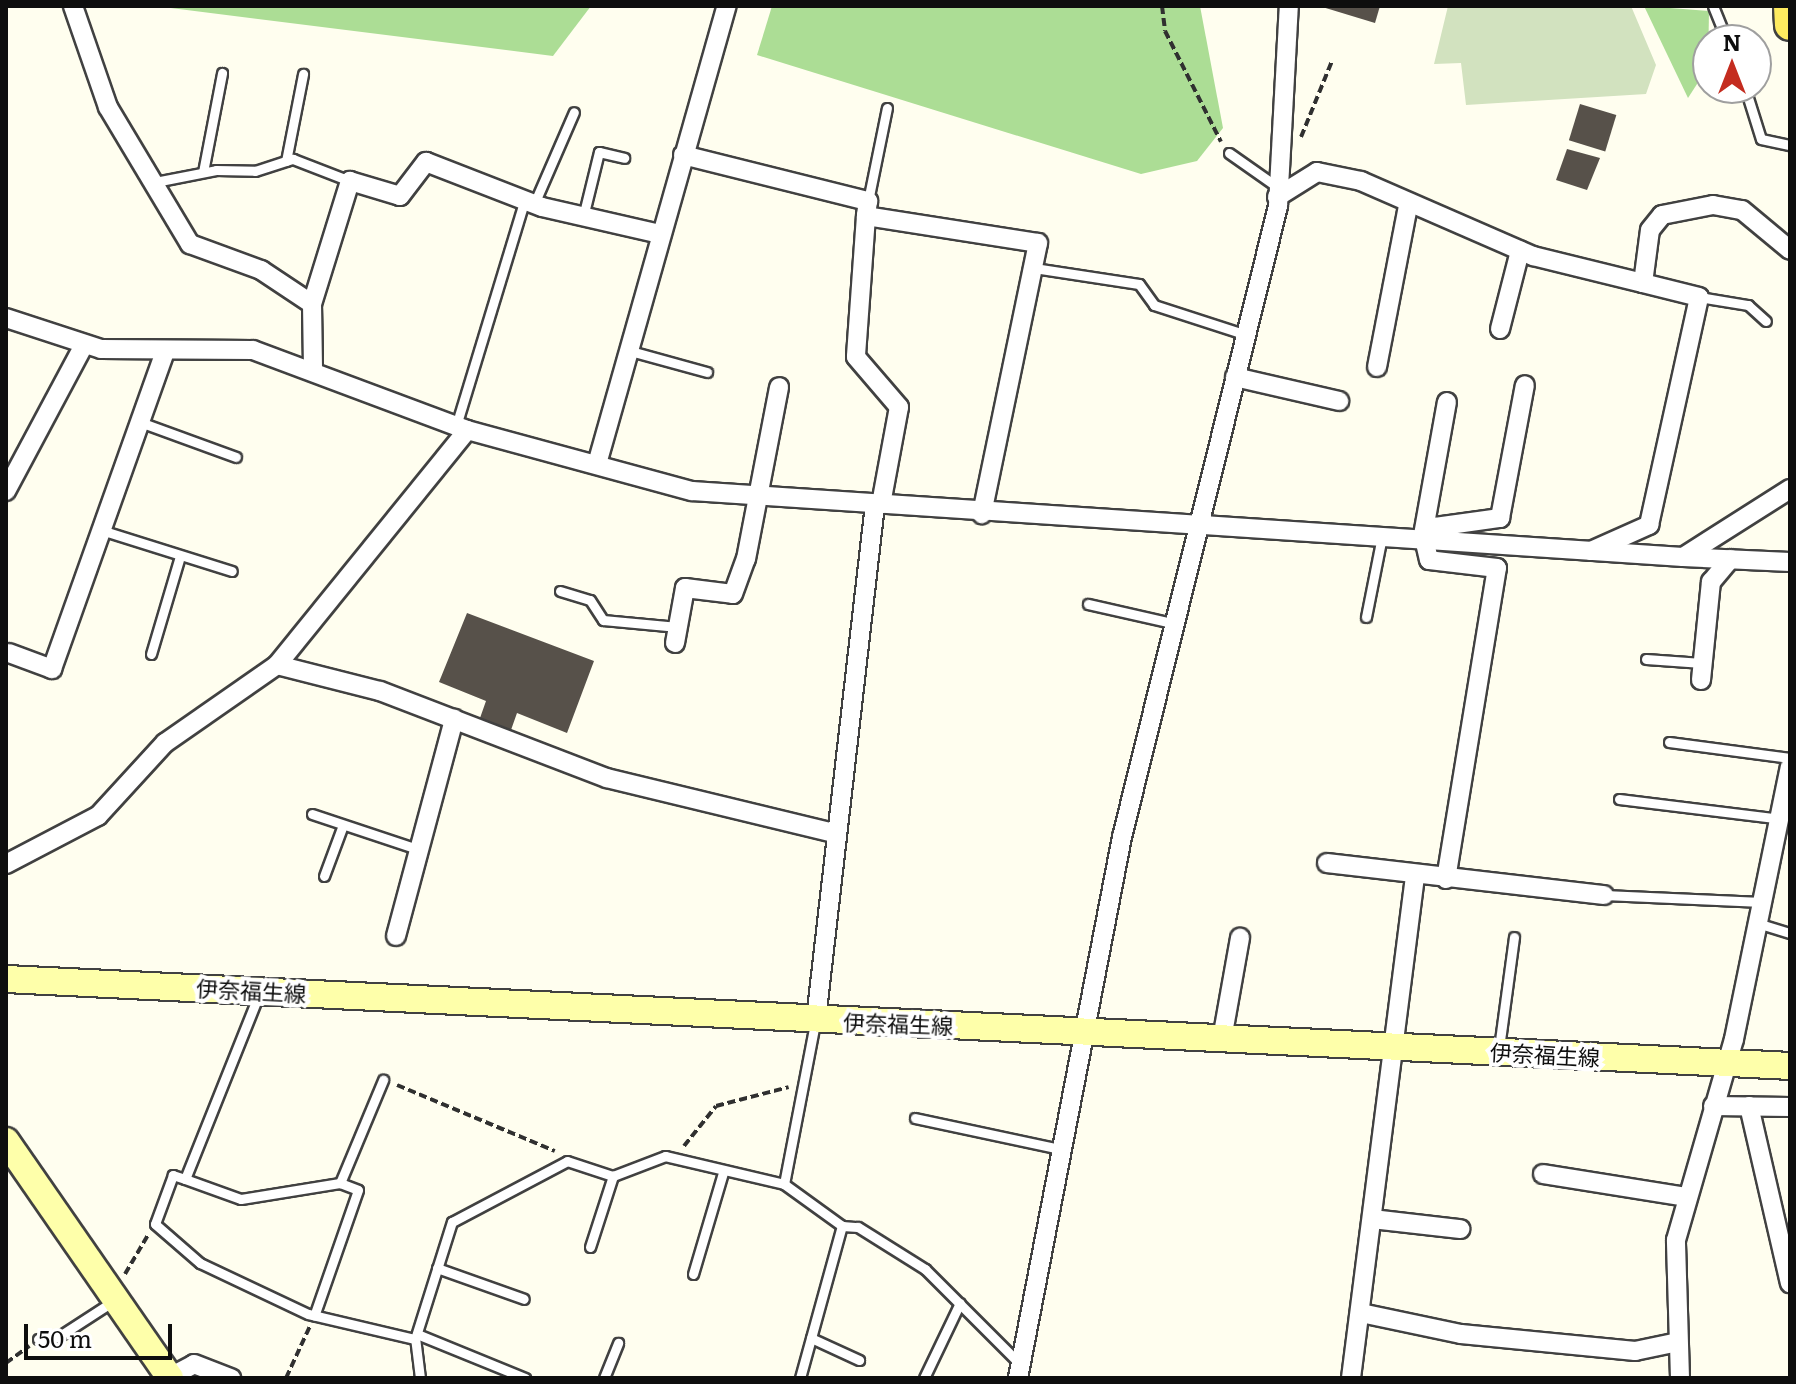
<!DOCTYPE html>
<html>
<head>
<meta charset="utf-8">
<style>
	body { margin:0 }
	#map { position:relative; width:1796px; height:1384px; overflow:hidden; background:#fffeef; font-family:Literata,"Noto Sans JP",serif }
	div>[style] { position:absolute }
	.forest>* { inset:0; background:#acdd95 }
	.cemetery>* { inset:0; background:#d2e2bf }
	.building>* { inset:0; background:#57514a; transform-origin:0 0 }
	.path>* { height:4px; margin-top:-2px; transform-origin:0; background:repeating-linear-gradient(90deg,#303030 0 8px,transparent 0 12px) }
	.roads { filter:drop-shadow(2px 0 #414141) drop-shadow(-2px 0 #414141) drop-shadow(0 2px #414141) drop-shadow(0 -2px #414141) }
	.lane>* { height:9px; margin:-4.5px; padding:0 4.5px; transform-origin:4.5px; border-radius:4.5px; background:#fff }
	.street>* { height:18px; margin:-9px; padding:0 9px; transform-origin:9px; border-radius:9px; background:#fff }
	.secondary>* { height:26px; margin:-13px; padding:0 13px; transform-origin:13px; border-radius:13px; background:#feffaa }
	.primary>* { height:30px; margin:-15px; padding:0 15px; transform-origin:15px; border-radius:15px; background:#feeb60 }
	span { translate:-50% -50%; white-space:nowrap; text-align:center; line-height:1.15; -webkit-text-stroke:8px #fff; paint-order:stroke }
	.street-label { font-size:22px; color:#0e0e0e }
	.frame { position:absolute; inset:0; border:8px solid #0e0e0e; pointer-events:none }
	.north { position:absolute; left:1692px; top:24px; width:80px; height:80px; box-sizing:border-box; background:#fff; border:2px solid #9f9f9f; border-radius:50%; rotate:0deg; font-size:22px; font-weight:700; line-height:32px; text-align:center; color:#0e0e0e }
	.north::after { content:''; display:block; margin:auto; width:28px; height:36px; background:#c42c1f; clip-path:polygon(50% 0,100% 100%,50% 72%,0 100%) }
	.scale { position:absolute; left:24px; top:1324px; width:148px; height:36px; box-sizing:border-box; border:4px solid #0e0e0e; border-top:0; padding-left:10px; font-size:24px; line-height:28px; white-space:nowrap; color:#0e0e0e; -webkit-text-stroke:6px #fff; paint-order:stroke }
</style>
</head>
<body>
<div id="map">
	<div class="forest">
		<div style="clip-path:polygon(155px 6px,591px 6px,553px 56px)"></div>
		<div style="clip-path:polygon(772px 6px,1200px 6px,1223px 128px,1197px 161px,1141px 174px,757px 55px)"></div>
		<div style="clip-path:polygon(1644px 6px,1709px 11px,1708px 67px,1688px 98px)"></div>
	</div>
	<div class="cemetery">
		<div style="clip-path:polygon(1448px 6px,1631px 6px,1656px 65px,1646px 94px,1466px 105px,1461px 63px,1434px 64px)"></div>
	</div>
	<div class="building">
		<div style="clip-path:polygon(1319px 6px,1380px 6px,1375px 23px)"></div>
		<div style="left:1580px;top:104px;width:38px;height:38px;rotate:17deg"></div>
		<div style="clip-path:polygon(1567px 149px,1600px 158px,1587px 190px,1556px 180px)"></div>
		<div style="clip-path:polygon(467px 613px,594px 661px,567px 733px,517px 713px,511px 730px,480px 718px,486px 701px,439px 682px)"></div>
	</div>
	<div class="path">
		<div style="left:1162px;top:6px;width:25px;rotate:83deg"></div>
		<div style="left:1165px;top:31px;width:124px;rotate:63.2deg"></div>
		<div style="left:1301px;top:137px;width:82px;rotate:-67.8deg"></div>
		<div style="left:397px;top:1085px;width:171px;rotate:22.7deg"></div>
		<div style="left:684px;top:1146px;width:51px;rotate:-51.3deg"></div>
		<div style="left:716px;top:1106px;width:75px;rotate:-14.6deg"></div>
		<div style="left:125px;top:1274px;width:45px;rotate:-59.5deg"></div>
		<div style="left:6px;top:1363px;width:29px;rotate:-36deg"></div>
		<div style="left:286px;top:1378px;width:57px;rotate:-65.2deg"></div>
	</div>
	<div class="roads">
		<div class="lane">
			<div style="left:1713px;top:6px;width:37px;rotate:68deg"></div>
			<div style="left:1745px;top:88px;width:53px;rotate:72.6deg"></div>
			<div style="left:1761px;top:139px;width:30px;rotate:12deg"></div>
			<div style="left:1229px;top:153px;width:57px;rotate:35.1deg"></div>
			<div style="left:286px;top:161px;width:89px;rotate:-78.9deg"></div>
			<div style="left:203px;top:172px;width:101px;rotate:-79.1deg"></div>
			<div style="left:155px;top:182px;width:62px;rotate:-11.1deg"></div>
			<div style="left:216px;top:170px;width:39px;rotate:1deg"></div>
			<div style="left:255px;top:171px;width:40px;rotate:-18deg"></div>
			<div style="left:293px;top:159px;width:61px;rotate:21.1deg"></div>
			<div style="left:868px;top:201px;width:95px;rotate:-78.5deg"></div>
			<div style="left:534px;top:204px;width:100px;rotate:-66.5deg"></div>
			<div style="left:583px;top:217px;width:67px;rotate:-76.2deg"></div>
			<div style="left:599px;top:152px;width:26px;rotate:13deg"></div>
			<div style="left:1034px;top:268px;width:106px;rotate:8.7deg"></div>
			<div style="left:1139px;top:284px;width:26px;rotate:54deg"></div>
			<div style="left:1154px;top:305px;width:95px;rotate:17.9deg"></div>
			<div style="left:1699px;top:297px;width:50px;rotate:9.3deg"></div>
			<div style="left:1748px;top:305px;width:24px;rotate:42deg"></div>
			<div style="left:627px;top:350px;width:83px;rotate:15.4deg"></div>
			<div style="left:140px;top:422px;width:102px;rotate:20deg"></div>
			<div style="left:456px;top:426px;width:237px;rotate:-73.1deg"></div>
			<div style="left:101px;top:530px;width:137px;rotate:17.4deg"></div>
			<div style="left:560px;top:591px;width:31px;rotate:17deg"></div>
			<div style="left:590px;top:600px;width:24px;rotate:57deg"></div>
			<div style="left:603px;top:620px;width:75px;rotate:5.3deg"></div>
			<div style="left:1088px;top:604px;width:90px;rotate:12.8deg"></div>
			<div style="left:1366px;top:617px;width:77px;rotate:-78.8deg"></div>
			<div style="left:151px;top:654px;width:102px;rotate:-73.5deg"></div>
			<div style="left:1646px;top:659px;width:56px;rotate:4.1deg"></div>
			<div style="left:1669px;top:742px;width:122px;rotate:7.5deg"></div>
			<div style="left:1619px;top:799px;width:163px;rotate:7deg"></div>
			<div style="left:312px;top:814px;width:111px;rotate:18.4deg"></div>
			<div style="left:324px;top:876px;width:54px;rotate:-69.6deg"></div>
			<div style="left:1604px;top:895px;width:158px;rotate:2.5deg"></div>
			<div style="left:1757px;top:923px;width:34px;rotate:17deg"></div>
			<div style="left:259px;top:994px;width:199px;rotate:111.8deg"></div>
			<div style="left:185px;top:1179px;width:59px;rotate:19.7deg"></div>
			<div style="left:241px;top:1199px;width:100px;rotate:-9.2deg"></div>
			<div style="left:340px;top:1183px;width:19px;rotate:21deg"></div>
			<div style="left:358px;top:1190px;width:133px;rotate:109.2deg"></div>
			<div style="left:815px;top:1023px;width:164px;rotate:100.9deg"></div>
			<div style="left:784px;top:1184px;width:72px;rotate:35.9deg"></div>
			<div style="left:842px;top:1226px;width:16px;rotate:4deg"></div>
			<div style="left:858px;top:1227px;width:79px;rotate:32.1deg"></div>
			<div style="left:925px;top:1269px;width:134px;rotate:45deg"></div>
			<div style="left:1499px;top:1048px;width:112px;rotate:-82.3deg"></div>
			<div style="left:915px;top:1118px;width:148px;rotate:12.1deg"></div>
			<div style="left:185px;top:1179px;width:13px;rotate:-162deg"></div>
			<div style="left:173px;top:1175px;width:52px;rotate:110.2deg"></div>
			<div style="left:155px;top:1224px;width:60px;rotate:40.9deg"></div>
			<div style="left:200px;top:1263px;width:119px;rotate:25.3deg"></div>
			<div style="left:308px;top:1314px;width:110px;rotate:13.2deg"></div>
			<div style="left:340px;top:1183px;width:112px;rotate:-67.3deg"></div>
			<div style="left:590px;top:1247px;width:75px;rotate:-72.1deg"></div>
			<div style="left:437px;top:1268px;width:92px;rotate:19.6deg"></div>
			<div style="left:693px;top:1274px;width:105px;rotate:-73.5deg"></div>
			<div style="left:417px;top:1334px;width:117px;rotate:22.2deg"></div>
			<div style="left:811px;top:1338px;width:53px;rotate:24.6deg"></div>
			<div style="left:38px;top:1339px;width:20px;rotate:-6deg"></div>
			<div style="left:58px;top:1337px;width:68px;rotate:-33deg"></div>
			<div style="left:420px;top:1378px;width:39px;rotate:-97deg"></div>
			<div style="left:415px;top:1339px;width:123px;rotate:-72.5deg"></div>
			<div style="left:452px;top:1222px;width:130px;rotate:-27.9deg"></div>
			<div style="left:567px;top:1161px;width:48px;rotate:18.1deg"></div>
			<div style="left:613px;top:1176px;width:56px;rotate:-21deg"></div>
			<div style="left:665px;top:1156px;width:122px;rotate:13.2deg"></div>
			<div style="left:604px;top:1378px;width:38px;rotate:-68deg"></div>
			<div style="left:800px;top:1378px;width:158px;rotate:-74.6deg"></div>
			<div style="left:924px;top:1378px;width:83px;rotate:-64.4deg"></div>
		</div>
		<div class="street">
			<div style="left:73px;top:6px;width:107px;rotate:70.9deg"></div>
			<div style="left:108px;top:107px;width:160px;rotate:59.1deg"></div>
			<div style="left:190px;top:244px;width:76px;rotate:20.1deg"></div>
			<div style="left:261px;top:270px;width:61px;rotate:33.7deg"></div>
			<div style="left:312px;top:304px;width:67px;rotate:89.1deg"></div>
			<div style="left:683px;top:155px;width:191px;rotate:14deg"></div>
			<div style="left:868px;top:201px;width:15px;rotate:98deg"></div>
			<div style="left:866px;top:216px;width:174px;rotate:8.9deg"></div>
			<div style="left:1038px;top:243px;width:277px;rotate:101.7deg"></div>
			<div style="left:1277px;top:197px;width:47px;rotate:-32deg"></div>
			<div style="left:1317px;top:172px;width:45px;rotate:11.6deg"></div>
			<div style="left:1361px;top:181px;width:188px;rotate:23.6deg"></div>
			<div style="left:1533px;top:256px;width:113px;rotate:13.8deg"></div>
			<div style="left:1643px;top:283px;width:53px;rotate:-82.5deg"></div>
			<div style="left:1650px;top:230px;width:19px;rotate:-51deg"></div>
			<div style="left:1662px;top:215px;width:52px;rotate:-11.1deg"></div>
			<div style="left:1713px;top:205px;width:29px;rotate:10deg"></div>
			<div style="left:1742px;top:210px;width:62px;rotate:39.8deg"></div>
			<div style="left:866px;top:216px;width:141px;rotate:94.1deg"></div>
			<div style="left:856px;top:357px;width:66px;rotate:49.3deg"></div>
			<div style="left:899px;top:407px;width:99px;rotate:100.5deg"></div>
			<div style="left:312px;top:304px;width:129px;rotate:-72.8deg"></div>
			<div style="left:350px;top:181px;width:52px;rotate:16.7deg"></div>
			<div style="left:400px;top:196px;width:43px;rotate:-52.6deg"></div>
			<div style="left:426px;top:162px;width:124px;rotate:21.2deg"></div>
			<div style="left:542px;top:207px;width:121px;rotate:12.9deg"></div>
			<div style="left:6px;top:318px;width:100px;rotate:18.1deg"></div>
			<div style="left:101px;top:349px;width:152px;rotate:0.4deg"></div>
			<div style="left:253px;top:350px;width:228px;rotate:20.5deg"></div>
			<div style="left:467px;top:430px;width:233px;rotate:15.2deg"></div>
			<div style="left:692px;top:491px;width:993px;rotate:3.81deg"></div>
			<div style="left:1683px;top:557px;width:127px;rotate:-32.4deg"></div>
			<div style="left:1500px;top:329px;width:81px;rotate:-75.6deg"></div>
			<div style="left:1377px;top:367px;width:164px;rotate:-79.1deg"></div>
			<div style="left:1235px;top:377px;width:107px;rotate:13deg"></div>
			<div style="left:597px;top:464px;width:476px;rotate:-74.2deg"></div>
			<div style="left:6px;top:491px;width:166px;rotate:-61.9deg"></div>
			<div style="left:1425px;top:543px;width:19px;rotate:-58deg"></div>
			<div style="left:1435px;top:527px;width:66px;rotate:-7.9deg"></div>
			<div style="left:1500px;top:518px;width:135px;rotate:-79.4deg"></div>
			<div style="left:1591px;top:551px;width:64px;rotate:-24.1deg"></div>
			<div style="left:1649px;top:525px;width:233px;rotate:-77.6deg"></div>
			<div style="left:1699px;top:297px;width:58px;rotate:-166deg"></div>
			<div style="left:1683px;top:557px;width:107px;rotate:2.7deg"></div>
			<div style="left:675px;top:643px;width:56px;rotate:-79.7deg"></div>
			<div style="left:685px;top:588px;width:48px;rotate:7.1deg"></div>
			<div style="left:733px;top:594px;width:37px;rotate:-70deg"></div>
			<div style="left:746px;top:559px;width:175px;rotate:-79.1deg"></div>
			<div style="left:9px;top:653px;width:46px;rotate:20.4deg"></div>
			<div style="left:52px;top:669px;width:337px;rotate:-70.4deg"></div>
			<div style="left:277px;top:665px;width:106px;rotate:14.2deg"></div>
			<div style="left:380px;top:691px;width:243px;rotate:21deg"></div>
			<div style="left:607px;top:778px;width:234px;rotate:13.6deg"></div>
			<div style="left:1701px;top:680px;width:99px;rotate:-84.2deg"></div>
			<div style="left:1711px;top:582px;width:30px;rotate:-50deg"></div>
			<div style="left:1327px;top:863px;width:279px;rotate:6.6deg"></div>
			<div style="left:6px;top:864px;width:104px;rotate:-27.6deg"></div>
			<div style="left:98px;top:816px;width:99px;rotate:-47.5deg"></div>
			<div style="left:165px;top:743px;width:136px;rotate:-34.9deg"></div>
			<div style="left:277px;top:665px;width:302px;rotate:-51deg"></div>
			<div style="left:1446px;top:879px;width:315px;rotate:-80.7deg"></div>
			<div style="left:1497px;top:568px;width:68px;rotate:-173.3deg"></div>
			<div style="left:1429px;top:560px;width:26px;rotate:-103deg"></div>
			<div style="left:1423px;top:535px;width:135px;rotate:-79.8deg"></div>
			<div style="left:396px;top:936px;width:225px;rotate:-75deg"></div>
			<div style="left:816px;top:1019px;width:518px;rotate:-83.46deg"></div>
			<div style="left:1222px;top:1039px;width:103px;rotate:-79.9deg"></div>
			<div style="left:1713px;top:1106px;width:77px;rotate:0.7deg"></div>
			<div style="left:1749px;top:1106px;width:182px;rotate:77deg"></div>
			<div style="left:1543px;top:1174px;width:145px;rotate:9.1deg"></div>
			<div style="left:1372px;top:1219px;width:89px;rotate:6.5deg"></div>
			<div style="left:1361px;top:1313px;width:102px;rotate:11.9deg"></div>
			<div style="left:1461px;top:1334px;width:175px;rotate:5.6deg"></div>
			<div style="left:1635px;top:1351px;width:44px;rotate:-11.8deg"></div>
			<div style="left:170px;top:1377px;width:27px;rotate:-28deg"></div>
			<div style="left:194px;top:1364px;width:40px;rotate:21deg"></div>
			<div style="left:1018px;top:1378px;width:551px;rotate:-79.12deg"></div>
			<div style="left:1122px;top:837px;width:650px;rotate:-76.11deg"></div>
			<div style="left:1278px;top:206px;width:200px;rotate:-86.9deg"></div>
			<div style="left:1351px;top:1378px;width:506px;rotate:-82.73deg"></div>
			<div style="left:1680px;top:1378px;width:138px;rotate:-91.7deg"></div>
			<div style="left:1676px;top:1240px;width:209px;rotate:-73.9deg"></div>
			<div style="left:1734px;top:1039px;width:278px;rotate:-78.4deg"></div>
		</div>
		<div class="secondary">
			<div style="left:6px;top:979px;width:1786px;rotate:2.79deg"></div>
			<div style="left:6px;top:1141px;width:288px;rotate:55.3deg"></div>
		</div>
		<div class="primary">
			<div style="left:1789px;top:6px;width:19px;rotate:87deg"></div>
		</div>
	</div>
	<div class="street-label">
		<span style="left:251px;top:990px;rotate:3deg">伊奈福生線</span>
		<span style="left:898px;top:1023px;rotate:2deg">伊奈福生線</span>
		<span style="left:1545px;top:1054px;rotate:3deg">伊奈福生線</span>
	</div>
	<div class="frame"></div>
	<div class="north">N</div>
	<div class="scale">50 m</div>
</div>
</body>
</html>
